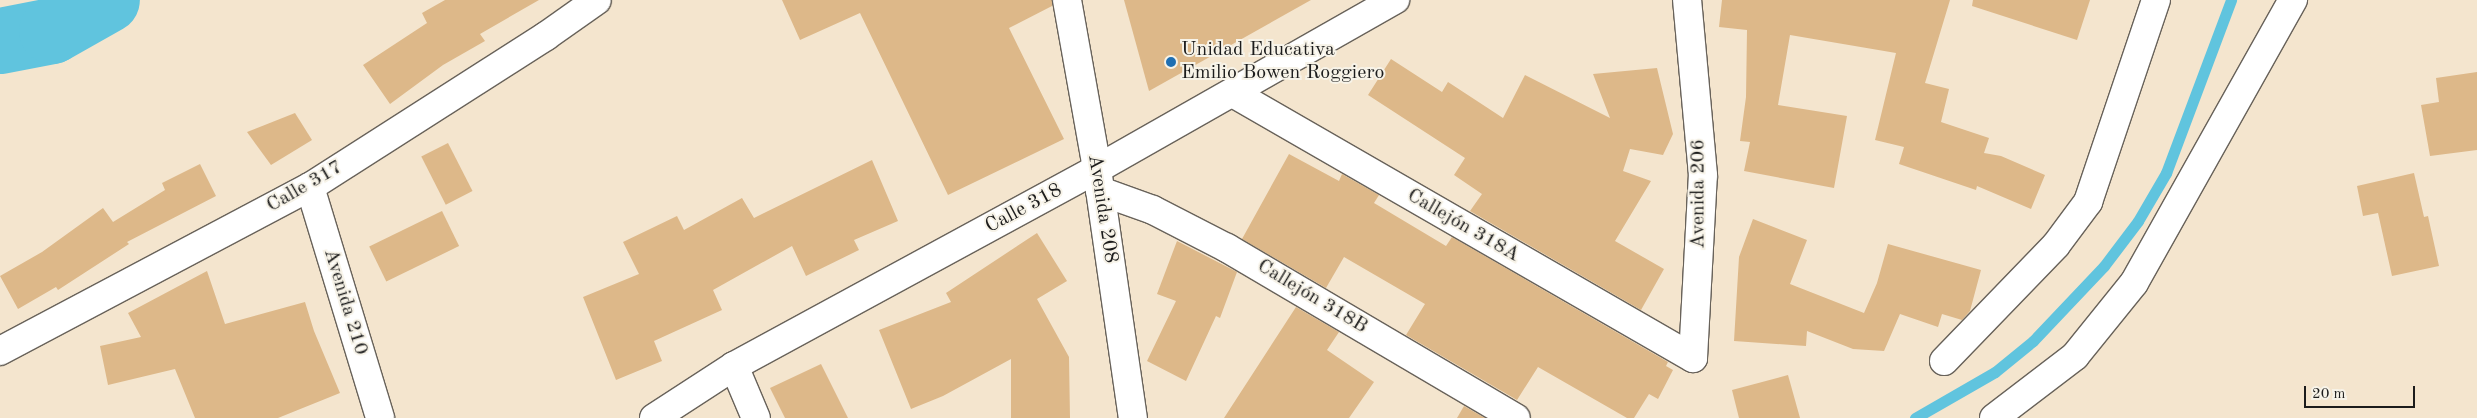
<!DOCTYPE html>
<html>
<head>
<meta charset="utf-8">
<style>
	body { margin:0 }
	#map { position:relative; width:2477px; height:418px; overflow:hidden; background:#f4e5ce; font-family:"Old Standard TT",serif }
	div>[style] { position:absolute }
	.stream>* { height:11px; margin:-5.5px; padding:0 5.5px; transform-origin:5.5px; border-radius:5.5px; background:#60c4de }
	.river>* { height:66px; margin:-33px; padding:0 33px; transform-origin:33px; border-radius:33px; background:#60c4de }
	.building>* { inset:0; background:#ddb889; transform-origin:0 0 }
	.roads { filter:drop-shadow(1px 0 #68625a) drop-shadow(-1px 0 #68625a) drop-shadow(0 1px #68625a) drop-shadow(0 -1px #68625a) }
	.minor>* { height:28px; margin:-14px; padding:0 14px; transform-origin:14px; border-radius:14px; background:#fff }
	.dots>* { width:14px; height:14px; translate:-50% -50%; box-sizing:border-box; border:2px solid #f7f3e8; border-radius:50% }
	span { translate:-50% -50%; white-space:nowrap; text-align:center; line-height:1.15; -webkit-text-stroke:4px #f7f3e8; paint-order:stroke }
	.poi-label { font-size:20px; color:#1c1c1c }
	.left { translate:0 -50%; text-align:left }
	.street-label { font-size:20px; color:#1c1c1c }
	.scale { position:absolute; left:2304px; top:386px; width:111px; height:22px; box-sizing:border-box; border:2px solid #1c1c1c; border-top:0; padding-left:6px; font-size:15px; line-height:18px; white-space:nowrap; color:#1c1c1c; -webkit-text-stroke:4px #f7f3e8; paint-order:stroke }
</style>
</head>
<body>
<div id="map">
	<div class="stream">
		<div style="left:1915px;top:418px;width:92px;rotate:-29.9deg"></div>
		<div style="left:1995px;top:372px;width:49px;rotate:-39.2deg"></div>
		<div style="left:2033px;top:341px;width:103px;rotate:-46.6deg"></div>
		<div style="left:2104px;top:266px;width:56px;rotate:-52.9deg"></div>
		<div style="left:2138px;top:221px;width:56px;rotate:-59.7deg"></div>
		<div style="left:2166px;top:173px;width:185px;rotate:-69.4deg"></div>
	</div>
	<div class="river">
		<div style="left:0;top:41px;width:53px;rotate:-10.9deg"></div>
		<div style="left:52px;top:31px;width:63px;rotate:-29.4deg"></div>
	</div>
	<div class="building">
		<div style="clip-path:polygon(445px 0,539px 0,480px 34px,485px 41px,443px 65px,390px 104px,363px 65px,427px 23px,422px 13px)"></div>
		<div style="clip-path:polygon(782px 0,1052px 0,1052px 6px,1009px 28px,1064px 139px,948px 195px,860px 13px,800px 40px)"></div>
		<div style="clip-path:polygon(1124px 0,1311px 0,1149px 91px)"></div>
		<div style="clip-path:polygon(1722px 0,1950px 0,1925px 83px,1949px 89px,1941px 122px,1989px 138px,1984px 153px,2001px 156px,2045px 175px,2031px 209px,1977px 186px,1976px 190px,1899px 164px,1904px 147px,1875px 140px,1896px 53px,1790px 35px,1778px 105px,1847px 116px,1834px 188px,1744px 171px,1750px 142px,1740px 141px,1746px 97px,1747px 30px,1719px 27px)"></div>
		<div style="clip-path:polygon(1973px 0,2090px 0,2077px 40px,1972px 6px)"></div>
		<div style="clip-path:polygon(1391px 59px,1442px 92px,1448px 82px,1503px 118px,1525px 75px,1610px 118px,1593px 74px,1657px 68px,1673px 134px,1663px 155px,1630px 149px,1623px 171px,1651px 181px,1615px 241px,1664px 269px,1641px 310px,1470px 211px,1482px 194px,1454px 175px,1465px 158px,1368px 95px)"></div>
		<div style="clip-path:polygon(2477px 72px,2477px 150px,2430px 156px,2421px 105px,2439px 102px,2436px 78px)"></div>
		<div style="clip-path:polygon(295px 113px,312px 140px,271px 165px,247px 132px)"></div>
		<div style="left:448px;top:143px;width:54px;height:30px;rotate:63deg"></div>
		<div style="clip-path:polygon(1289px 154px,1339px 181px,1342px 174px,1379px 195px,1374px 203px,1446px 246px,1452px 237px,1668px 362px,1666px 366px,1673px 370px,1658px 399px,1649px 394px,1634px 418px,1627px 418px,1538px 367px,1517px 400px,1406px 335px,1425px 304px,1344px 257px,1326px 288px,1242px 239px)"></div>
		<div style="clip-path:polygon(872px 160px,898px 221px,854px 240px,859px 250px,806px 276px,792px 246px,713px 290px,722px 310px,654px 341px,662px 361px,616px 380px,583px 297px,639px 274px,623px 242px,677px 216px,684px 230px,742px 198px,754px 218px)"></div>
		<div style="clip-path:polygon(200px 164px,216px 196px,127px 242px,129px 244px,58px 290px,56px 287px,18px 309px,0 276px,42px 252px,103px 208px,113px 222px,165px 190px,162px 183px)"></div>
		<div style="clip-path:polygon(2414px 173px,2424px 217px,2428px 216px,2439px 266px,2392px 276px,2378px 213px,2363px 216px,2357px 186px)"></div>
		<div style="left:442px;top:211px;width:39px;height:81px;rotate:64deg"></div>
		<div style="clip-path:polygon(1753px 219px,1807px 240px,1790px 284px,1864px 313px,1877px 283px,1888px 244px,1981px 270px,1970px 311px,1962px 320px,1942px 314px,1938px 327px,1900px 314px,1884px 351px,1853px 349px,1807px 331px,1806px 346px,1734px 341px,1739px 257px)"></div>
		<div style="clip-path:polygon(1037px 233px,1067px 281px,1037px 299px,1069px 357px,1070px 418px,1011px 418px,1011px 359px,943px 396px,911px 409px,879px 330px,951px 302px,946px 293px)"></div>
		<div style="clip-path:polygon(1177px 241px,1237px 272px,1220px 318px,1216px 316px,1186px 381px,1147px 361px,1176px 301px,1157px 294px)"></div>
		<div style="clip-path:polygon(207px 271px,225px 324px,305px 302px,314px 331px,340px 393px,278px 418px,195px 418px,175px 369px,108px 385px,100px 346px,141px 337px,128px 313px)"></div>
		<div style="clip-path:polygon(1296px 307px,1339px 332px,1327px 350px,1374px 382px,1349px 418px,1224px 418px)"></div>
		<div style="clip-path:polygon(821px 364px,848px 418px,785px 418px,770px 388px)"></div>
		<div style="clip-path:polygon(1788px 375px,1800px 418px,1739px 418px,1732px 390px)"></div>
		<div style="clip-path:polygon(1464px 406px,1485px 418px,1457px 418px)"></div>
	</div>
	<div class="roads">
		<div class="minor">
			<div style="left:1067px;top:0;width:172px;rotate:79.9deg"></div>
			<div style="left:1097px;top:169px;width:252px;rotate:81.8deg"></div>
			<div style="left:1233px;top:93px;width:531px;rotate:29.95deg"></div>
			<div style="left:1693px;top:358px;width:183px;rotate:-86.9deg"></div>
			<div style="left:1703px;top:175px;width:176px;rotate:-95.2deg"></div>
			<div style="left:310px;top:187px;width:241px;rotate:73.1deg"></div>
			<div style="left:1100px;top:191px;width:56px;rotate:19.7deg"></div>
			<div style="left:1153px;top:210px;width:83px;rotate:27.2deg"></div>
			<div style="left:1227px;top:248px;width:335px;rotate:30.5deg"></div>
			<div style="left:0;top:351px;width:351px;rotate:-27.9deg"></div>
			<div style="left:310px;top:187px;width:280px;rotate:-32.6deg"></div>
			<div style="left:546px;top:36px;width:62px;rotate:-35.2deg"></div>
			<div style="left:1944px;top:361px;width:161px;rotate:-46deg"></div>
			<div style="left:2056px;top:245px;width:54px;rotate:-53.3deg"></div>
			<div style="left:2088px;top:202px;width:213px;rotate:-71.4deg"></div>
			<div style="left:734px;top:366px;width:56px;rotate:67.1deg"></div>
			<div style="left:654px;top:418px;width:95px;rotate:-33deg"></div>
			<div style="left:734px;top:366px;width:413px;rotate:-28.5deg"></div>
			<div style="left:1097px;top:169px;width:343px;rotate:-29.6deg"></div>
			<div style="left:1994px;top:418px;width:102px;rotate:-37.4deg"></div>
			<div style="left:2075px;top:356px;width:94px;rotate:-51.1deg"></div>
			<div style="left:2134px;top:283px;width:325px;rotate:-60.7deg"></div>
		</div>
	</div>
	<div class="dots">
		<div style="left:1171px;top:62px;background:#1f6fb2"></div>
	</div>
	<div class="poi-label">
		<span class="left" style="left:1181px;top:62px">Unidad Educativa<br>Emilio Bowen Roggiero</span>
	</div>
	<div class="street-label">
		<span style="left:305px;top:187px;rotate:-30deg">Calle 317</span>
		<span style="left:1699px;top:194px;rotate:-90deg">Avenida 206</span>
		<span style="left:1024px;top:209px;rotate:-28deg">Calle 318</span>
		<span style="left:1102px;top:209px;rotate:81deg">Avenida 208</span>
		<span style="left:1463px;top:226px;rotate:30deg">Callejón 318A</span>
		<span style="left:1312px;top:297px;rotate:31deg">Callejón 318B</span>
		<span style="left:345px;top:302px;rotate:73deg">Avenida 210</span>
	</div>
	<div class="scale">20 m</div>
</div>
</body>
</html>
